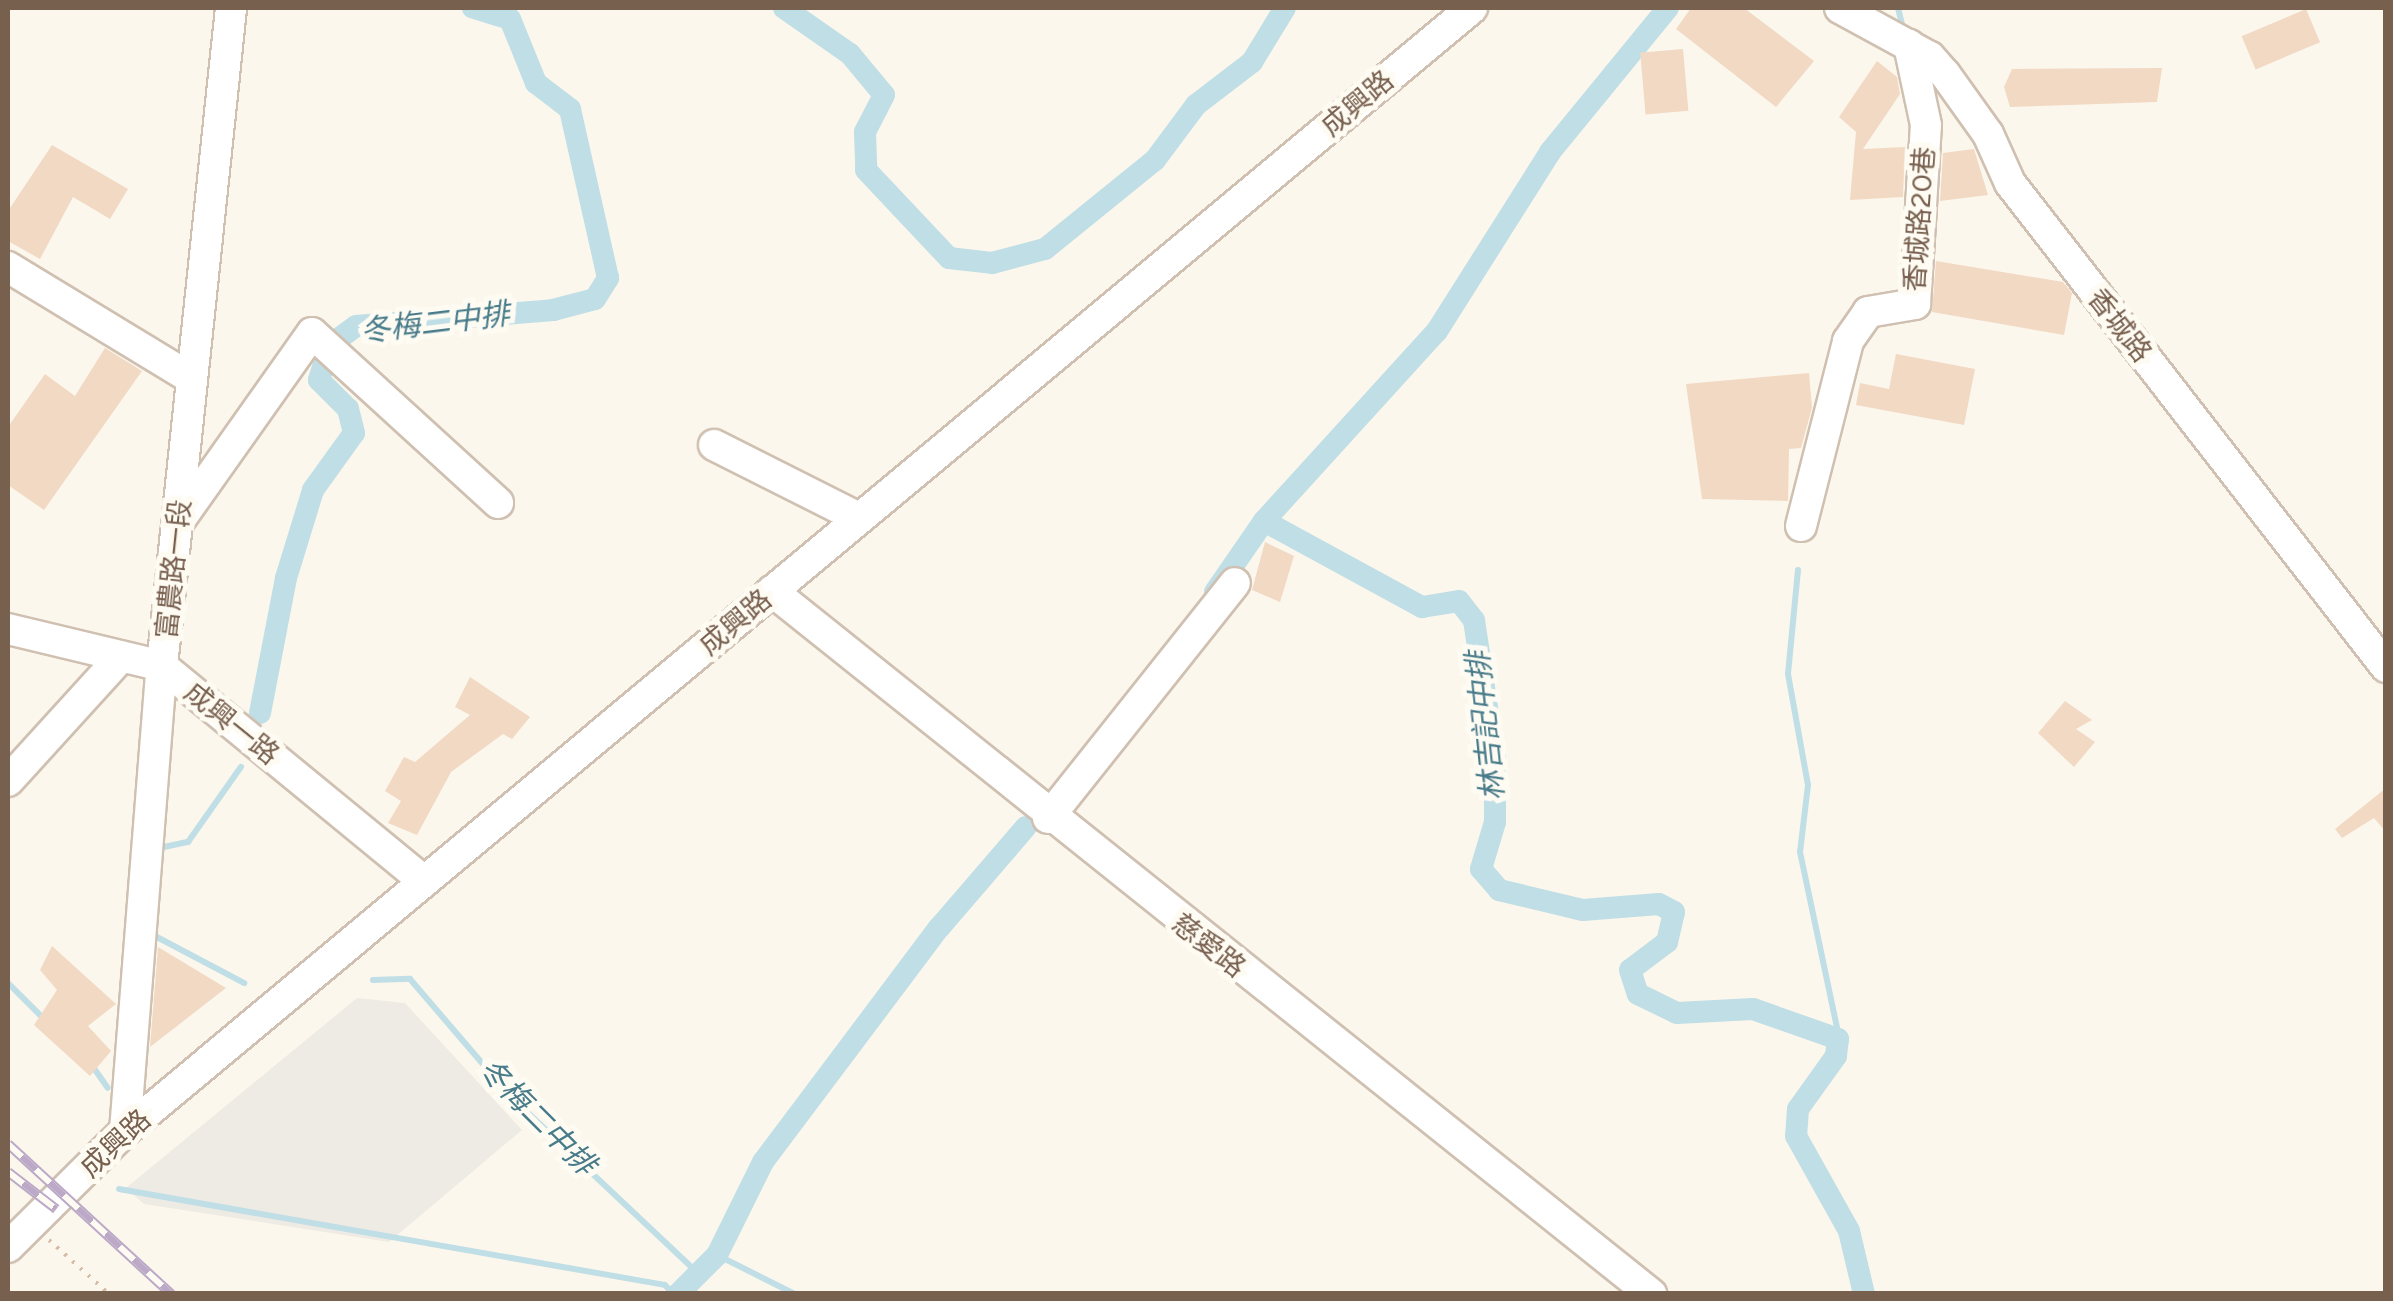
<!DOCTYPE html>
<html>
<head>
<meta charset="utf-8">
<style>
	body { margin:0 }
	#map { position:relative; width:2393px; height:1301px; overflow:hidden; background:#fcf7ec; font-family:Figtree,"Noto Sans TC",sans-serif }
	div>[style] { position:absolute }
	.industrial>* { inset:0; background:#eeeae4 }
	.stream>* { height:6px; margin:-3px; padding:0 3px; transform-origin:3px; border-radius:3px; background:#c0dee6 }
	.canal>* { height:22px; margin:-11px; padding:0 11px; transform-origin:11px; border-radius:11px; background:#c0dee6 }
	.building>* { inset:0; background:#f1d9c4; transform-origin:0 0 }
	.path>* { height:4px; margin-top:-2px; transform-origin:0; background:repeating-linear-gradient(90deg,#d7bca7 0 2.5px,transparent 0 10.5px) }
	.roads { filter:drop-shadow(2px 0 #cfc0b1) drop-shadow(-2px 0 #cfc0b1) drop-shadow(0 2px #cfc0b1) drop-shadow(0 -2px #cfc0b1) }
	.minor>* { height:30px; margin:-15px; padding:0 15px; transform-origin:15px; border-radius:15px; background:#fff }
	.rail>* { height:10px; margin-top:-5px; transform-origin:0; background:repeating-linear-gradient(90deg,#fefbf3 0 19px,#bba9c7 0 38px); box-sizing:border-box; border-block:2px solid #bba9c7 }
	span { translate:-50% -50%; white-space:nowrap; text-align:center; line-height:1.15; -webkit-text-stroke:10px #fefbf3; paint-order:stroke }
	.street-label { font-size:28px; color:#78604f }
	.water-label { font-size:30px; color:#487b8a; font-style:italic }
	.frame { position:absolute; inset:0; border:10px solid #78604f; pointer-events:none }
</style>
</head>
<body>
<div id="map">
	<div class="industrial">
		<div style="clip-path:polygon(357px 998px,405px 1003px,522px 1130px,389px 1242px,144px 1204px,126px 1188px)"></div>
	</div>
	<div class="stream">
		<div style="left:1898px;top:8px;width:21px;rotate:76deg"></div>
		<div style="left:1798px;top:570px;width:104px;rotate:95.5deg"></div>
		<div style="left:1788px;top:674px;width:113px;rotate:79.8deg"></div>
		<div style="left:1808px;top:785px;width:67px;rotate:96.8deg"></div>
		<div style="left:1800px;top:852px;width:180px;rotate:78.1deg"></div>
		<div style="left:164px;top:847px;width:25px;rotate:-12deg"></div>
		<div style="left:188px;top:842px;width:92px;rotate:-54.8deg"></div>
		<div style="left:155px;top:936px;width:101px;rotate:27.8deg"></div>
		<div style="left:373px;top:980px;width:37px;rotate:-2deg"></div>
		<div style="left:410px;top:979px;width:155px;rotate:49.4deg"></div>
		<div style="left:511px;top:1097px;width:258px;rotate:43.3deg"></div>
		<div style="left:8px;top:983px;width:54px;rotate:45deg"></div>
		<div style="left:91px;top:1064px;width:29px;rotate:55deg"></div>
		<div style="left:119px;top:1189px;width:554px;rotate:9.97deg"></div>
		<div style="left:665px;top:1285px;width:12px;rotate:48deg"></div>
		<div style="left:717px;top:1255px;width:87px;rotate:26.6deg"></div>
	</div>
	<div class="canal">
		<div style="left:784px;top:8px;width:80px;rotate:34.9deg"></div>
		<div style="left:850px;top:54px;width:53px;rotate:50.3deg"></div>
		<div style="left:884px;top:95px;width:42px;rotate:117.2deg"></div>
		<div style="left:865px;top:132px;width:38px;rotate:88deg"></div>
		<div style="left:866px;top:170px;width:121px;rotate:46.7deg"></div>
		<div style="left:949px;top:258px;width:43px;rotate:6.6deg"></div>
		<div style="left:992px;top:263px;width:55px;rotate:-14.8deg"></div>
		<div style="left:1045px;top:249px;width:141px;rotate:-39deg"></div>
		<div style="left:1155px;top:160px;width:69px;rotate:-53.3deg"></div>
		<div style="left:1196px;top:105px;width:71px;rotate:-37.5deg"></div>
		<div style="left:1252px;top:62px;width:63px;rotate:-58.6deg"></div>
		<div style="left:1264px;top:521px;width:180px;rotate:28.6deg"></div>
		<div style="left:1422px;top:607px;width:37px;rotate:-9deg"></div>
		<div style="left:1459px;top:601px;width:24px;rotate:52deg"></div>
		<div style="left:1474px;top:620px;width:143px;rotate:81.5deg"></div>
		<div style="left:1495px;top:761px;width:61px;rotate:90deg"></div>
		<div style="left:1495px;top:822px;width:49px;rotate:106.6deg"></div>
		<div style="left:1481px;top:869px;width:28px;rotate:49deg"></div>
		<div style="left:1499px;top:890px;width:86px;rotate:13.4deg"></div>
		<div style="left:1583px;top:910px;width:76px;rotate:-4.5deg"></div>
		<div style="left:1659px;top:904px;width:17px;rotate:28deg"></div>
		<div style="left:1674px;top:912px;width:31px;rotate:103deg"></div>
		<div style="left:1667px;top:942px;width:46px;rotate:142.9deg"></div>
		<div style="left:1630px;top:970px;width:25px;rotate:72deg"></div>
		<div style="left:1638px;top:994px;width:43px;rotate:26deg"></div>
		<div style="left:1677px;top:1013px;width:76px;rotate:-3deg"></div>
		<div style="left:1753px;top:1009px;width:90px;rotate:19.4deg"></div>
		<div style="left:1838px;top:1039px;width:17px;rotate:97deg"></div>
		<div style="left:1836px;top:1056px;width:65px;rotate:125.6deg"></div>
		<div style="left:1798px;top:1109px;width:27px;rotate:94deg"></div>
		<div style="left:1796px;top:1136px;width:109px;rotate:60.8deg"></div>
		<div style="left:1849px;top:1231px;width:65px;rotate:76.6deg"></div>
		<div style="left:1215px;top:592px;width:86px;rotate:-55.4deg"></div>
		<div style="left:1264px;top:521px;width:257px;rotate:-47.7deg"></div>
		<div style="left:1437px;top:331px;width:212px;rotate:-57.7deg"></div>
		<div style="left:1550px;top:152px;width:186px;rotate:-50.7deg"></div>
		<div style="left:260px;top:713px;width:137px;rotate:-79.1deg"></div>
		<div style="left:286px;top:578px;width:92px;rotate:-72.9deg"></div>
		<div style="left:313px;top:490px;width:70px;rotate:-54.3deg"></div>
		<div style="left:354px;top:433px;width:25px;rotate:-104deg"></div>
		<div style="left:348px;top:409px;width:41px;rotate:-135deg"></div>
		<div style="left:319px;top:380px;width:37px;rotate:-73deg"></div>
		<div style="left:330px;top:345px;width:32px;rotate:-36deg"></div>
		<div style="left:356px;top:326px;width:198px;rotate:-4.6deg"></div>
		<div style="left:553px;top:310px;width:43px;rotate:-14.7deg"></div>
		<div style="left:595px;top:299px;width:25px;rotate:-58deg"></div>
		<div style="left:608px;top:278px;width:173px;rotate:-102.7deg"></div>
		<div style="left:570px;top:109px;width:43px;rotate:-142.6deg"></div>
		<div style="left:536px;top:83px;width:69px;rotate:-112.1deg"></div>
		<div style="left:510px;top:19px;width:39px;rotate:-163deg"></div>
		<div style="left:678px;top:1294px;width:55px;rotate:-45deg"></div>
		<div style="left:717px;top:1255px;width:104px;rotate:-63.7deg"></div>
		<div style="left:763px;top:1162px;width:293px;rotate:-53.1deg"></div>
		<div style="left:939px;top:928px;width:133px;rotate:-49.3deg"></div>
	</div>
	<div class="building">
		<div style="clip-path:polygon(1691px 8px,1744px 8px,1814px 61px,1776px 107px,1676px 29px)"></div>
		<div style="left:2306px;top:9px;width:36px;height:70px;rotate:67deg"></div>
		<div style="left:1683px;top:49px;width:62px;height:43px;rotate:85deg"></div>
		<div style="clip-path:polygon(1877px 61px,1897px 77px,1900px 94px,1863px 149px,1905px 147px,1903px 197px,1850px 200px,1856px 132px,1839px 117px)"></div>
		<div style="clip-path:polygon(2162px 68px,2157px 102px,2010px 107px,2004px 87px,2012px 69px)"></div>
		<div style="clip-path:polygon(52px 145px,128px 189px,110px 219px,73px 197px,40px 259px,8px 241px,8px 211px)"></div>
		<div style="clip-path:polygon(1974px 149px,1988px 195px,1940px 201px,1943px 153px)"></div>
		<div style="clip-path:polygon(1936px 261px,2063px 282px,2072px 293px,2064px 335px,1932px 312px)"></div>
		<div style="clip-path:polygon(105px 348px,142px 371px,44px 510px,8px 485px,8px 427px,45px 374px,75px 396px)"></div>
		<div style="clip-path:polygon(1896px 354px,1975px 369px,1964px 425px,1856px 405px,1860px 383px,1889px 389px)"></div>
		<div style="clip-path:polygon(1809px 373px,1812px 408px,1801px 448px,1789px 449px,1788px 501px,1702px 499px,1686px 384px)"></div>
		<div style="clip-path:polygon(1265px 542px,1294px 556px,1280px 602px,1252px 590px)"></div>
		<div style="clip-path:polygon(470px 677px,530px 717px,512px 739px,503px 734px,451px 772px,417px 835px,388px 823px,401px 801px,385px 791px,404px 757px,415px 762px,470px 715px,455px 707px)"></div>
		<div style="clip-path:polygon(2065px 701px,2092px 720px,2076px 729px,2095px 742px,2074px 767px,2038px 733px)"></div>
		<div style="clip-path:polygon(2386px 788px,2386px 832px,2374px 818px,2342px 838px,2335px 829px)"></div>
		<div style="clip-path:polygon(52px 946px,116px 1004px,88px 1026px,111px 1051px,90px 1076px,34px 1025px,57px 990px,40px 970px)"></div>
		<div style="clip-path:polygon(158px 947px,226px 988px,150px 1047px)"></div>
	</div>
	<div class="path">
		<div style="left:49px;top:1240px;width:81px;rotate:42deg"></div>
	</div>
	<div class="roads">
		<div class="minor">
			<div style="left:1840px;top:8px;width:102px;rotate:28.6deg"></div>
			<div style="left:1930px;top:57px;width:23px;rotate:49deg"></div>
			<div style="left:1945px;top:74px;width:74px;rotate:54.4deg"></div>
			<div style="left:1988px;top:134px;width:54px;rotate:65.8deg"></div>
			<div style="left:2010px;top:183px;width:613px;rotate:52.16deg"></div>
			<div style="left:8px;top:267px;width:215px;rotate:31.3deg"></div>
			<div style="left:714px;top:445px;width:162px;rotate:26.7deg"></div>
			<div style="left:179px;top:521px;width:230px;rotate:-54.7deg"></div>
			<div style="left:312px;top:333px;width:252px;rotate:42.4deg"></div>
			<div style="left:1801px;top:526px;width:191px;rotate:-75.7deg"></div>
			<div style="left:1848px;top:341px;width:35px;rotate:-55deg"></div>
			<div style="left:1868px;top:312px;width:48px;rotate:-9.7deg"></div>
			<div style="left:1915px;top:304px;width:179px;rotate:-86.5deg"></div>
			<div style="left:1926px;top:125px;width:82px;rotate:-102deg"></div>
			<div style="left:772px;top:591px;width:1126px;rotate:38.65deg"></div>
			<div style="left:8px;top:629px;width:158px;rotate:13.5deg"></div>
			<div style="left:162px;top:666px;width:339px;rotate:39.4deg"></div>
			<div style="left:8px;top:781px;width:168px;rotate:-47.7deg"></div>
			<div style="left:1048px;top:818px;width:300px;rotate:-51.5deg"></div>
			<div style="left:125px;top:1131px;width:466px;rotate:-85.5deg"></div>
			<div style="left:162px;top:666px;width:662px;rotate:-84.01deg"></div>
			<div style="left:8px;top:1247px;width:165px;rotate:-44.8deg"></div>
			<div style="left:125px;top:1131px;width:1754px;rotate:-39.82deg"></div>
		</div>
	</div>
	<div class="rail">
		<div style="left:8px;top:1144px;width:222px;rotate:42.6deg"></div>
		<div style="left:8px;top:1172px;width:61px;rotate:37.6deg"></div>
	</div>
	<div class="street-label">
		<span style="left:1357px;top:103px;rotate:-40deg">成興路</span>
		<span style="left:1919px;top:219px;rotate:-86deg">香城路20巷</span>
		<span style="left:2120px;top:325px;rotate:52deg">香城路</span>
		<span style="left:173px;top:569px;rotate:-84deg">富農路一段</span>
		<span style="left:735px;top:622px;rotate:-40deg">成興路</span>
		<span style="left:232px;top:723px;rotate:39deg">成興一路</span>
		<span style="left:1209px;top:945px;rotate:38deg">慈愛路</span>
		<span style="left:115px;top:1143px;rotate:-43deg">成興路</span>
	</div>
	<div class="water-label">
		<span style="left:435px;top:323px;rotate:-7deg">冬梅二中排</span>
		<span style="left:1486px;top:726px;rotate:-96deg">林吉記中排</span>
		<span style="left:537px;top:1117px;rotate:45deg">冬梅二中排</span>
	</div>
	<div class="frame"></div>
</div>
</body>
</html>
